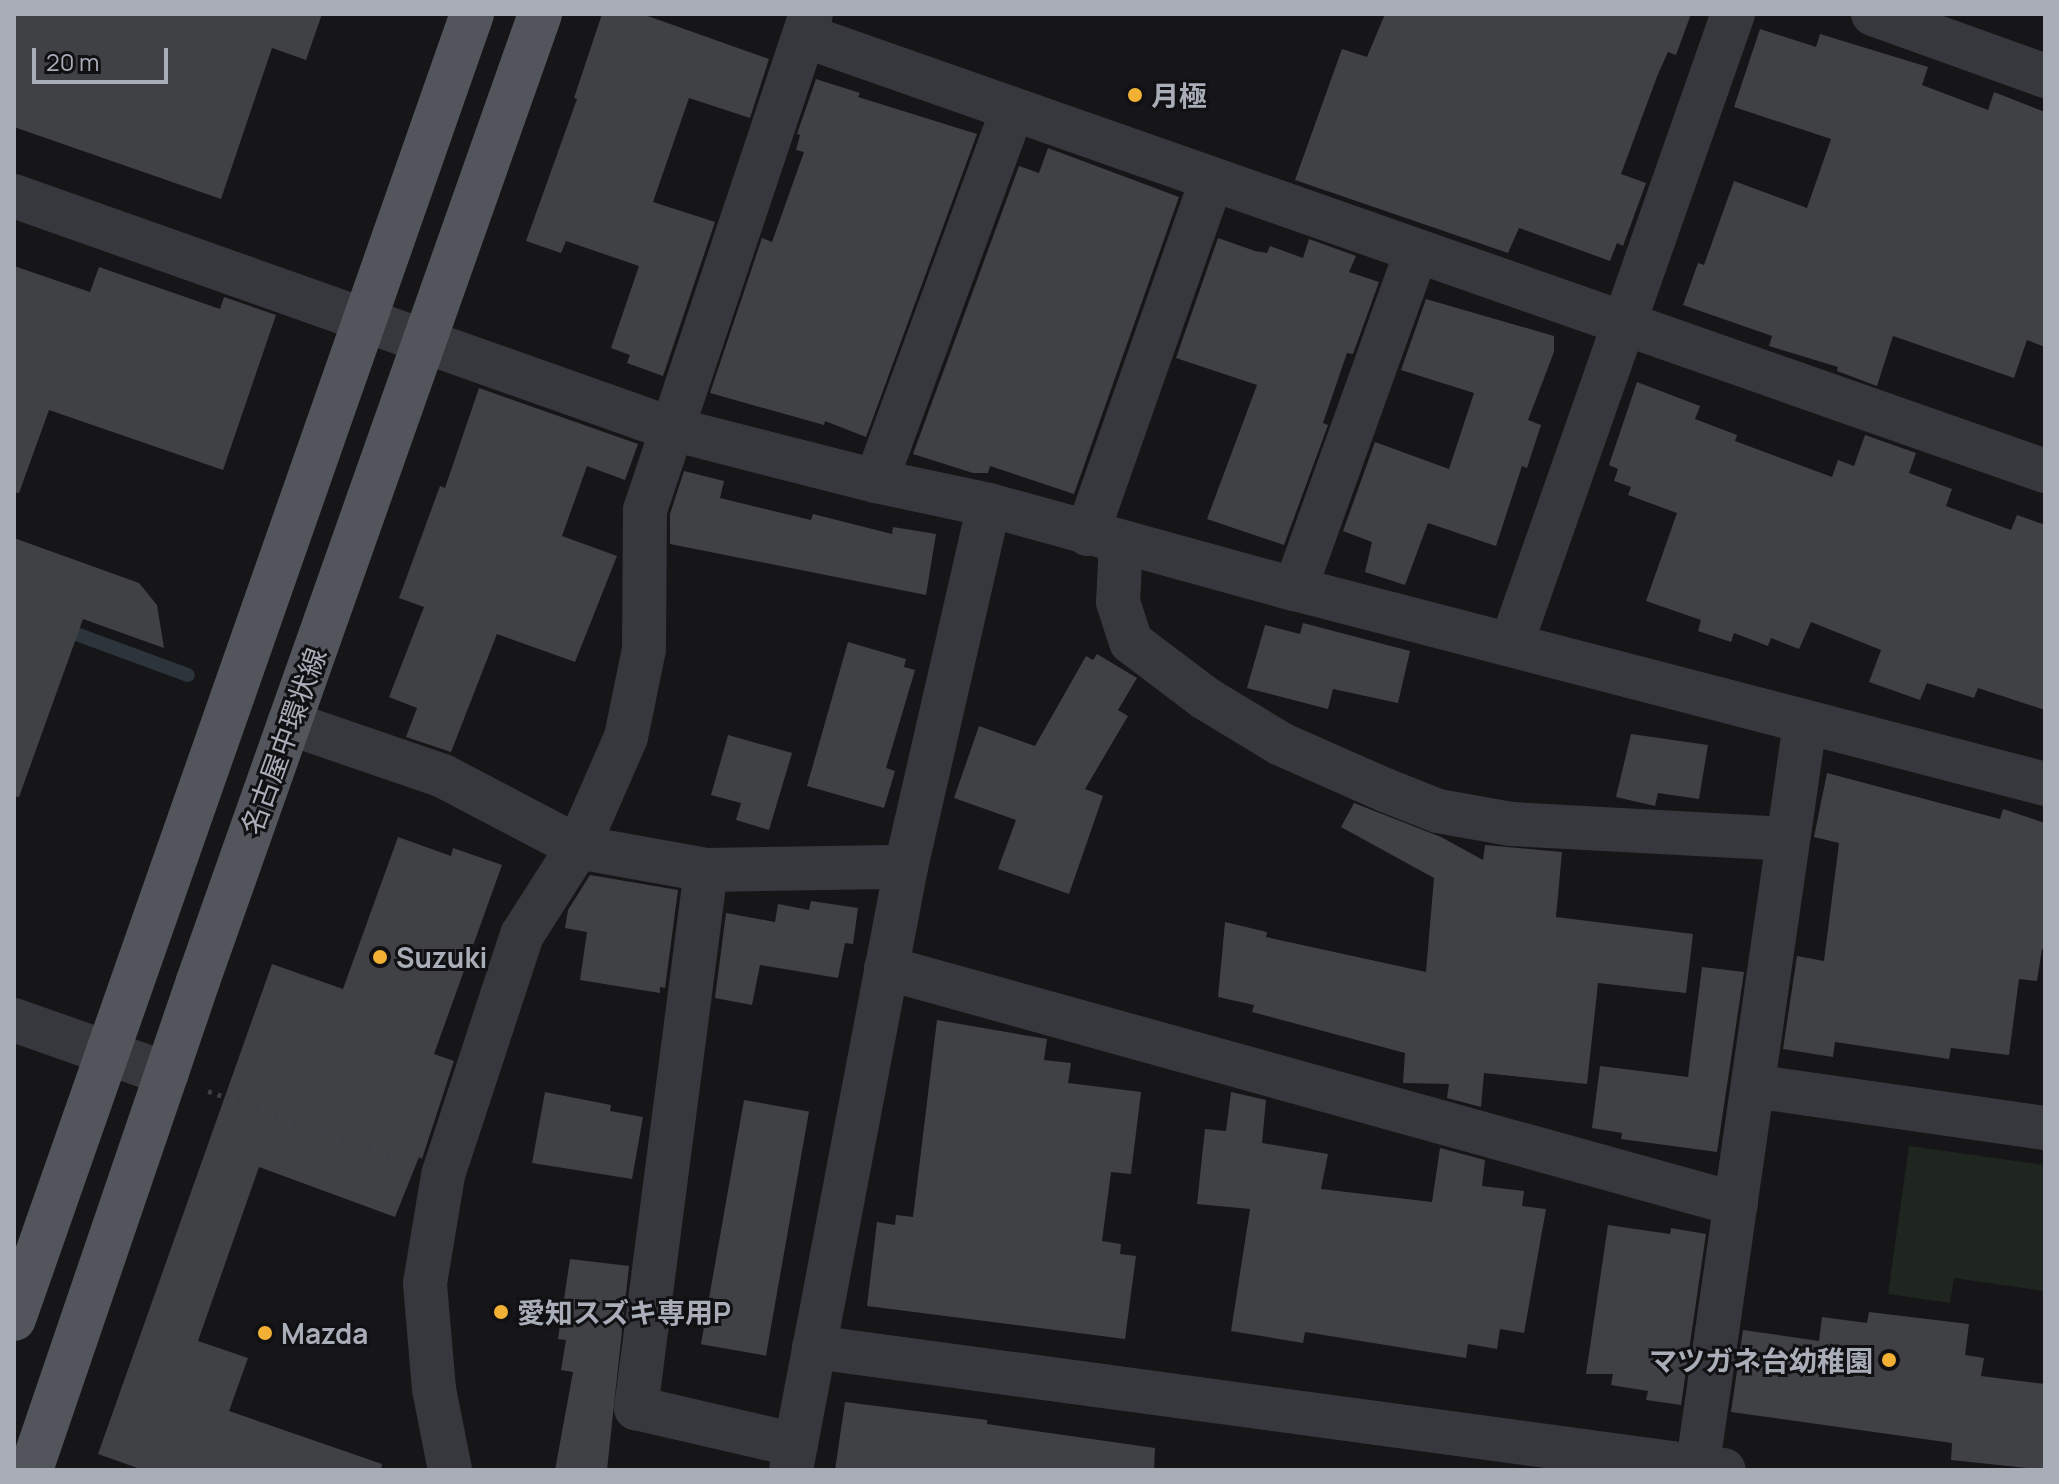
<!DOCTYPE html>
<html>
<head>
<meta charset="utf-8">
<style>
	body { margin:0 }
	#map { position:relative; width:2059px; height:1484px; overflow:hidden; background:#161618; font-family:Manrope,"Noto Sans JP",sans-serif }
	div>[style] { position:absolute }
	.green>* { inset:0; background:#1e261f }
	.stream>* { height:14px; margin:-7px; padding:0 7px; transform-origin:7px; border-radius:7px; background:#2c353c }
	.building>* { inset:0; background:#404145; transform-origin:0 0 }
	.path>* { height:5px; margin-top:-2.5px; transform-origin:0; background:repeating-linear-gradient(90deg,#3d3f44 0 4px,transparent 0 10px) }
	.minor>* { height:44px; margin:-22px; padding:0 22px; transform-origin:22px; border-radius:22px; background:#37383d }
	.major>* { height:44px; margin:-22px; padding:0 22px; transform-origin:22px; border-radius:22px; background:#53555c }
	.dots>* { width:22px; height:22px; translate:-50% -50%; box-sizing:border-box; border:4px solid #111113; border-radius:50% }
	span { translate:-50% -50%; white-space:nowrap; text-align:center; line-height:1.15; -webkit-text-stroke:6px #111113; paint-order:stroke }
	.poi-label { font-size:28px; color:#a8adb8; font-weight:700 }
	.left { translate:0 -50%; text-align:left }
	.right { translate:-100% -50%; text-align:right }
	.street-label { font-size:28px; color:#a8adb8 }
	.frame { position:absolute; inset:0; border:16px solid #a8adb8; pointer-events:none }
	.scale { position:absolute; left:32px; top:48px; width:136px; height:36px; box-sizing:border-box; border:4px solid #a8adb8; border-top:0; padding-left:10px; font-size:24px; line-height:28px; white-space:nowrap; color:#a8adb8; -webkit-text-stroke:6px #111113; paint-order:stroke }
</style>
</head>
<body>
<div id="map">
	<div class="green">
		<div style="clip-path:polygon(1909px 1146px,2045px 1165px,2045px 1291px,1954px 1278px,1950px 1303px,1888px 1294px)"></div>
	</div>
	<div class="stream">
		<div style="left:60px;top:628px;width:136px;rotate:20.2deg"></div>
	</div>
	<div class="building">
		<div style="clip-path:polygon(14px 14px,322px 14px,306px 60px,272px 48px,221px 199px,14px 127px)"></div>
		<div style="clip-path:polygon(602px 14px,642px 14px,769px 59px,750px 118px,689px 98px,653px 202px,715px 222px,663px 376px,627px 363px,630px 355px,611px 348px,639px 266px,566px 241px,561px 253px,526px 241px,577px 99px,574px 98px)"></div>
		<div style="clip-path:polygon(1385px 14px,1691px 14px,1676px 55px,1668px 52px,1658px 74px,1621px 174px,1646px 183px,1623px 246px,1617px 243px,1610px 261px,1519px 228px,1508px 253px,1295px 180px,1342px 49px,1367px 57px)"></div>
		<div style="clip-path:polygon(1760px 29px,1816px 47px,1820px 34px,1928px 67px,1922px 85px,1988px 110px,1994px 92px,2045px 112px,2045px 347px,2027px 340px,2014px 378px,1893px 336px,1877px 386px,1837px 371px,1838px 367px,1769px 346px,1772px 336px,1683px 305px,1698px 263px,1704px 265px,1734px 181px,1807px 208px,1831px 139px,1734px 107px)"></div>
		<div style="clip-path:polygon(816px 79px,860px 93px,858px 97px,977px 134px,866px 437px,825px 421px,824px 425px,710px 393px,762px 238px,772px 242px,804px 152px,796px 150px,800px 135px,797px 134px)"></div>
		<div style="clip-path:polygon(1048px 148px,1179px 197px,1074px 494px,990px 466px,988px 473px,973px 473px,913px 454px,1019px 166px,1039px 173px)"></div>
		<div style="clip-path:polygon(1218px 238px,1255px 251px,1267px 253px,1270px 246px,1303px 258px,1309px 239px,1356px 256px,1349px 272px,1379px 282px,1353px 354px,1347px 353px,1323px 423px,1328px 425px,1284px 545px,1207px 519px,1257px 385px,1176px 358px)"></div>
		<div style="clip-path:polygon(14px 266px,90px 292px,99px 267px,220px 309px,224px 297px,276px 315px,223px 470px,49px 410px,19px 493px,14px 492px)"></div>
		<div style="clip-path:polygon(1426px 299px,1554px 336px,1554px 352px,1528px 420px,1541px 425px,1527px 468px,1522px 466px,1496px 546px,1428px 523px,1405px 585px,1365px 572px,1372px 542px,1343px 531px,1375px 442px,1449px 469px,1474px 393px,1401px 370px)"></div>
		<div style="clip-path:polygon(1637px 382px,1700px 406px,1695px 419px,1737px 435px,1735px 441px,1832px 477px,1838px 460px,1854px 466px,1865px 435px,1916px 453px,1909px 473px,1952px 489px,1946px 506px,2011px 530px,2017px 515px,2045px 525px,2045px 710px,1978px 688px,1974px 698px,1927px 683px,1920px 700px,1869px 682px,1881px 650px,1811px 622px,1799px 649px,1771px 638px,1768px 646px,1734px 633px,1731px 642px,1698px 631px,1701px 620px,1646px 601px,1677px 513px,1628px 495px,1631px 487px,1614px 481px,1618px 469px,1609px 465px)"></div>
		<div style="clip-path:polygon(479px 388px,638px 444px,625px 480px,587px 466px,562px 536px,617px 556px,575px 662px,497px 634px,451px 752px,406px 737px,417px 708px,389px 697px,424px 607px,399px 598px,440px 486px,445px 488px)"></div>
		<div style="clip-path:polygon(684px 471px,724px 481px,720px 498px,811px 520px,813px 514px,892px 534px,893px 527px,936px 534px,926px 595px,670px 544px,670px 514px)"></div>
		<div style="clip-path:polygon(14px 538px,139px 583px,157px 605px,164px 648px,83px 619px,19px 797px,14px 796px)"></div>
		<div style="clip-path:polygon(1303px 623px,1410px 651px,1398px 703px,1333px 689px,1328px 709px,1247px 688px,1265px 625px,1300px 634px)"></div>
		<div style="clip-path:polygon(848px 642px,906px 659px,904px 667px,915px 670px,886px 768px,895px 771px,884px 808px,807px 786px)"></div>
		<div style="clip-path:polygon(1097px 654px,1137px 678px,1118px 710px,1128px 716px,1085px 789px,1103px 796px,1069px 894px,998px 869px,1016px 820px,954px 798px,979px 726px,1035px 746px,1086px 656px,1093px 660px)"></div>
		<div style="clip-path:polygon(1631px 734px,1708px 745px,1699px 799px,1658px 793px,1655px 806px,1616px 797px)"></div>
		<div style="clip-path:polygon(728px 735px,792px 753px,769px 830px,736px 820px,741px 803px,711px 795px)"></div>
		<div style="clip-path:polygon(1827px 773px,2000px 819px,2003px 809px,2045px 823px,2045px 949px,2042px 949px,2037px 981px,2019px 979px,2009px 1055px,1951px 1048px,1949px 1059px,1835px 1042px,1833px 1057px,1783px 1049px,1797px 956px,1824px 961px,1839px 843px,1814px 837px)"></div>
		<div style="clip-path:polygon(1354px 803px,1441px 837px,1483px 860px,1485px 845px,1562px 852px,1556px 917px,1693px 934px,1686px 993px,1598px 983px,1587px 1084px,1484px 1073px,1481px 1107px,1447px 1098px,1449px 1084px,1403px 1083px,1405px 1053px,1252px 1012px,1254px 1005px,1218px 997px,1225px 922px,1267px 932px,1266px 937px,1426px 972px,1434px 878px,1341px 827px)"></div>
		<div style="clip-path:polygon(398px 837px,451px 856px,453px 848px,502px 865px,434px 1054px,454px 1061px,422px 1159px,419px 1157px,395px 1217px,259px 1167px,198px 1341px,248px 1358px,229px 1411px,382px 1464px,381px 1470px,143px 1470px,98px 1454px,272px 964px,343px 989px)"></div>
		<div style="clip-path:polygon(590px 875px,678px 890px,665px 988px,660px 987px,660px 993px,580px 980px,587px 932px,565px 928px,568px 910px)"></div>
		<div style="clip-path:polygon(811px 901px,858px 908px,853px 944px,845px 943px,838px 978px,760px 965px,752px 1005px,715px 998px,726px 913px,775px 922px,778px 904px,809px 910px)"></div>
		<div style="clip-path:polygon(1702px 967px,1744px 972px,1717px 1152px,1621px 1139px,1622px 1133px,1592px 1128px,1600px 1066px,1688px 1077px)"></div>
		<div style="clip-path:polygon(937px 1020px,1047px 1039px,1044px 1060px,1071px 1063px,1068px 1083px,1141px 1092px,1131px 1174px,1111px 1172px,1102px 1241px,1121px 1244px,1120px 1254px,1136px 1256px,1125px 1339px,867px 1306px,877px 1222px,895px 1225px,896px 1215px,913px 1217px)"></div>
		<div style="clip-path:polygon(545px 1092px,611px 1105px,610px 1111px,643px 1117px,632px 1179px,532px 1163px)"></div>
		<div style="clip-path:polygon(1231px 1092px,1266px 1100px,1262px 1143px,1328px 1154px,1321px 1189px,1432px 1202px,1440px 1148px,1485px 1160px,1482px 1186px,1524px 1191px,1522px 1206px,1546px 1209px,1524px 1333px,1500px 1329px,1497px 1349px,1468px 1344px,1466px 1358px,1305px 1332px,1303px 1343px,1231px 1331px,1250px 1209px,1197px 1204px,1205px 1129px,1226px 1131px)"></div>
		<div style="left:744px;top:1100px;width:66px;height:248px;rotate:10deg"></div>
		<div style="clip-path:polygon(1608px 1225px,1670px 1234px,1671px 1228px,1706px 1234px,1681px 1405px,1646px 1400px,1648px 1391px,1611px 1385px,1613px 1374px,1586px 1374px)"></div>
		<div style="clip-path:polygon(570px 1259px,629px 1266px,607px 1470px,555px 1470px,573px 1372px,561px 1370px,566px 1340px,558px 1339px)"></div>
		<div style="clip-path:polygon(1869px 1312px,1969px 1324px,1965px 1355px,1984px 1358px,1981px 1376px,2045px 1384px,2045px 1470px,1951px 1460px,1952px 1443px,1731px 1412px,1743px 1330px,1819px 1341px,1822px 1317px,1867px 1323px)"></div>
		<div style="clip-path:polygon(845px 1402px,987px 1420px,987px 1424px,1155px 1448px,1154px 1470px,835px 1470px)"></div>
	</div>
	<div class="path">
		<div style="left:208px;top:1091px;width:206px;rotate:19.6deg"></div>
	</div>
	<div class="minor">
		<div style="left:1873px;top:14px;width:183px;rotate:19.8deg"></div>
		<div style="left:805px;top:36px;width:1314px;rotate:19.33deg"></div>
		<div style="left:14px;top:196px;width:698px;rotate:19.5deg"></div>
		<div style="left:672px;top:429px;width:211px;rotate:14.3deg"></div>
		<div style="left:876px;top:481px;width:116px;rotate:12deg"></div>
		<div style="left:989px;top:505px;width:317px;rotate:15.4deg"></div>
		<div style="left:1295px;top:589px;width:775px;rotate:14.57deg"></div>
		<div style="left:876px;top:481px;width:393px;rotate:-69.8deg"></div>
		<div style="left:1087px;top:534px;width:376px;rotate:-70.6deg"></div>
		<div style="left:1121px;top:543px;width:59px;rotate:92.9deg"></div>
		<div style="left:1118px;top:602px;width:42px;rotate:72deg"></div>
		<div style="left:1131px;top:642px;width:93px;rotate:37.1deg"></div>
		<div style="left:1205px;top:698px;width:89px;rotate:31.2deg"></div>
		<div style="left:1281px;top:744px;width:114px;rotate:23.9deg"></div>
		<div style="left:1385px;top:790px;width:57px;rotate:21.6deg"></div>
		<div style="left:1438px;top:811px;width:74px;rotate:10.1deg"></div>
		<div style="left:1511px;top:824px;width:275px;rotate:3.1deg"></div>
		<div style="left:1295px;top:589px;width:357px;rotate:-70.2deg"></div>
		<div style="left:1511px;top:645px;width:669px;rotate:-70.62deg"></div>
		<div style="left:289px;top:723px;width:163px;rotate:19deg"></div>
		<div style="left:443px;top:776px;width:153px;rotate:27.7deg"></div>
		<div style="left:578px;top:847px;width:130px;rotate:10.2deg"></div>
		<div style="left:706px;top:870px;width:200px;rotate:-0.9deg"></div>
		<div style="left:706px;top:870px;width:543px;rotate:97.41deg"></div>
		<div style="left:636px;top:1408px;width:164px;rotate:13deg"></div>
		<div style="left:886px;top:968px;width:882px;rotate:15.52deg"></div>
		<div style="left:14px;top:1020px;width:162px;rotate:19.4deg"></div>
		<div style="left:1753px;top:1086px;width:295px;rotate:8.2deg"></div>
		<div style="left:814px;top:1347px;width:918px;rotate:7.7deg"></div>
		<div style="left:450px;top:1470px;width:83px;rotate:-101.2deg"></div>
		<div style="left:434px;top:1389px;width:106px;rotate:-94.9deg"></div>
		<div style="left:425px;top:1283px;width:109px;rotate:-80.5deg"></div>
		<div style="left:443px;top:1175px;width:253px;rotate:-71.8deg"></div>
		<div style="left:522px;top:935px;width:104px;rotate:-57.5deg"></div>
		<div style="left:578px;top:847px;width:120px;rotate:-66.4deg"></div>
		<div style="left:626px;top:737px;width:90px;rotate:-78.4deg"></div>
		<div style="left:644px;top:649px;width:139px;rotate:-89.6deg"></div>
		<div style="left:645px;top:510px;width:523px;rotate:-71.5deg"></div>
		<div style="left:791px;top:1470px;width:614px;rotate:-79.2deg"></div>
		<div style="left:906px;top:867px;width:371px;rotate:-77.1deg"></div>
		<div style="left:1697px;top:1470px;width:755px;rotate:-81.77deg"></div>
	</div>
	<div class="major">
		<div style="left:14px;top:1319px;width:1383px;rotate:-70.66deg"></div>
		<div style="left:31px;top:1470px;width:517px;rotate:-71.14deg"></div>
		<div style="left:198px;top:981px;width:1026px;rotate:-70.52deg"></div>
	</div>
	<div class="dots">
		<div style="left:1135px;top:95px;background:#f2b134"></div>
		<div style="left:380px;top:957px;background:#f2b134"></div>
		<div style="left:501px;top:1312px;background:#f2b134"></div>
		<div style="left:265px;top:1333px;background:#f2b134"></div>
		<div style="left:1889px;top:1360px;background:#f2b134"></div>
	</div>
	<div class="poi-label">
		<span class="left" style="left:1151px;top:95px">月極</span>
		<span class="left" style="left:396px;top:957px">Suzuki</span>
		<span class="left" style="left:517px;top:1312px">愛知スズキ専用P</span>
		<span class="left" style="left:281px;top:1333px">Mazda</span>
		<span class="right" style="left:1873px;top:1360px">マツガネ台幼稚園</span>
	</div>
	<div class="street-label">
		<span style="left:283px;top:741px;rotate:-70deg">名古屋中環状線</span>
	</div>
	<div class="frame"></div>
	<div class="scale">20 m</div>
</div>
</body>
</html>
